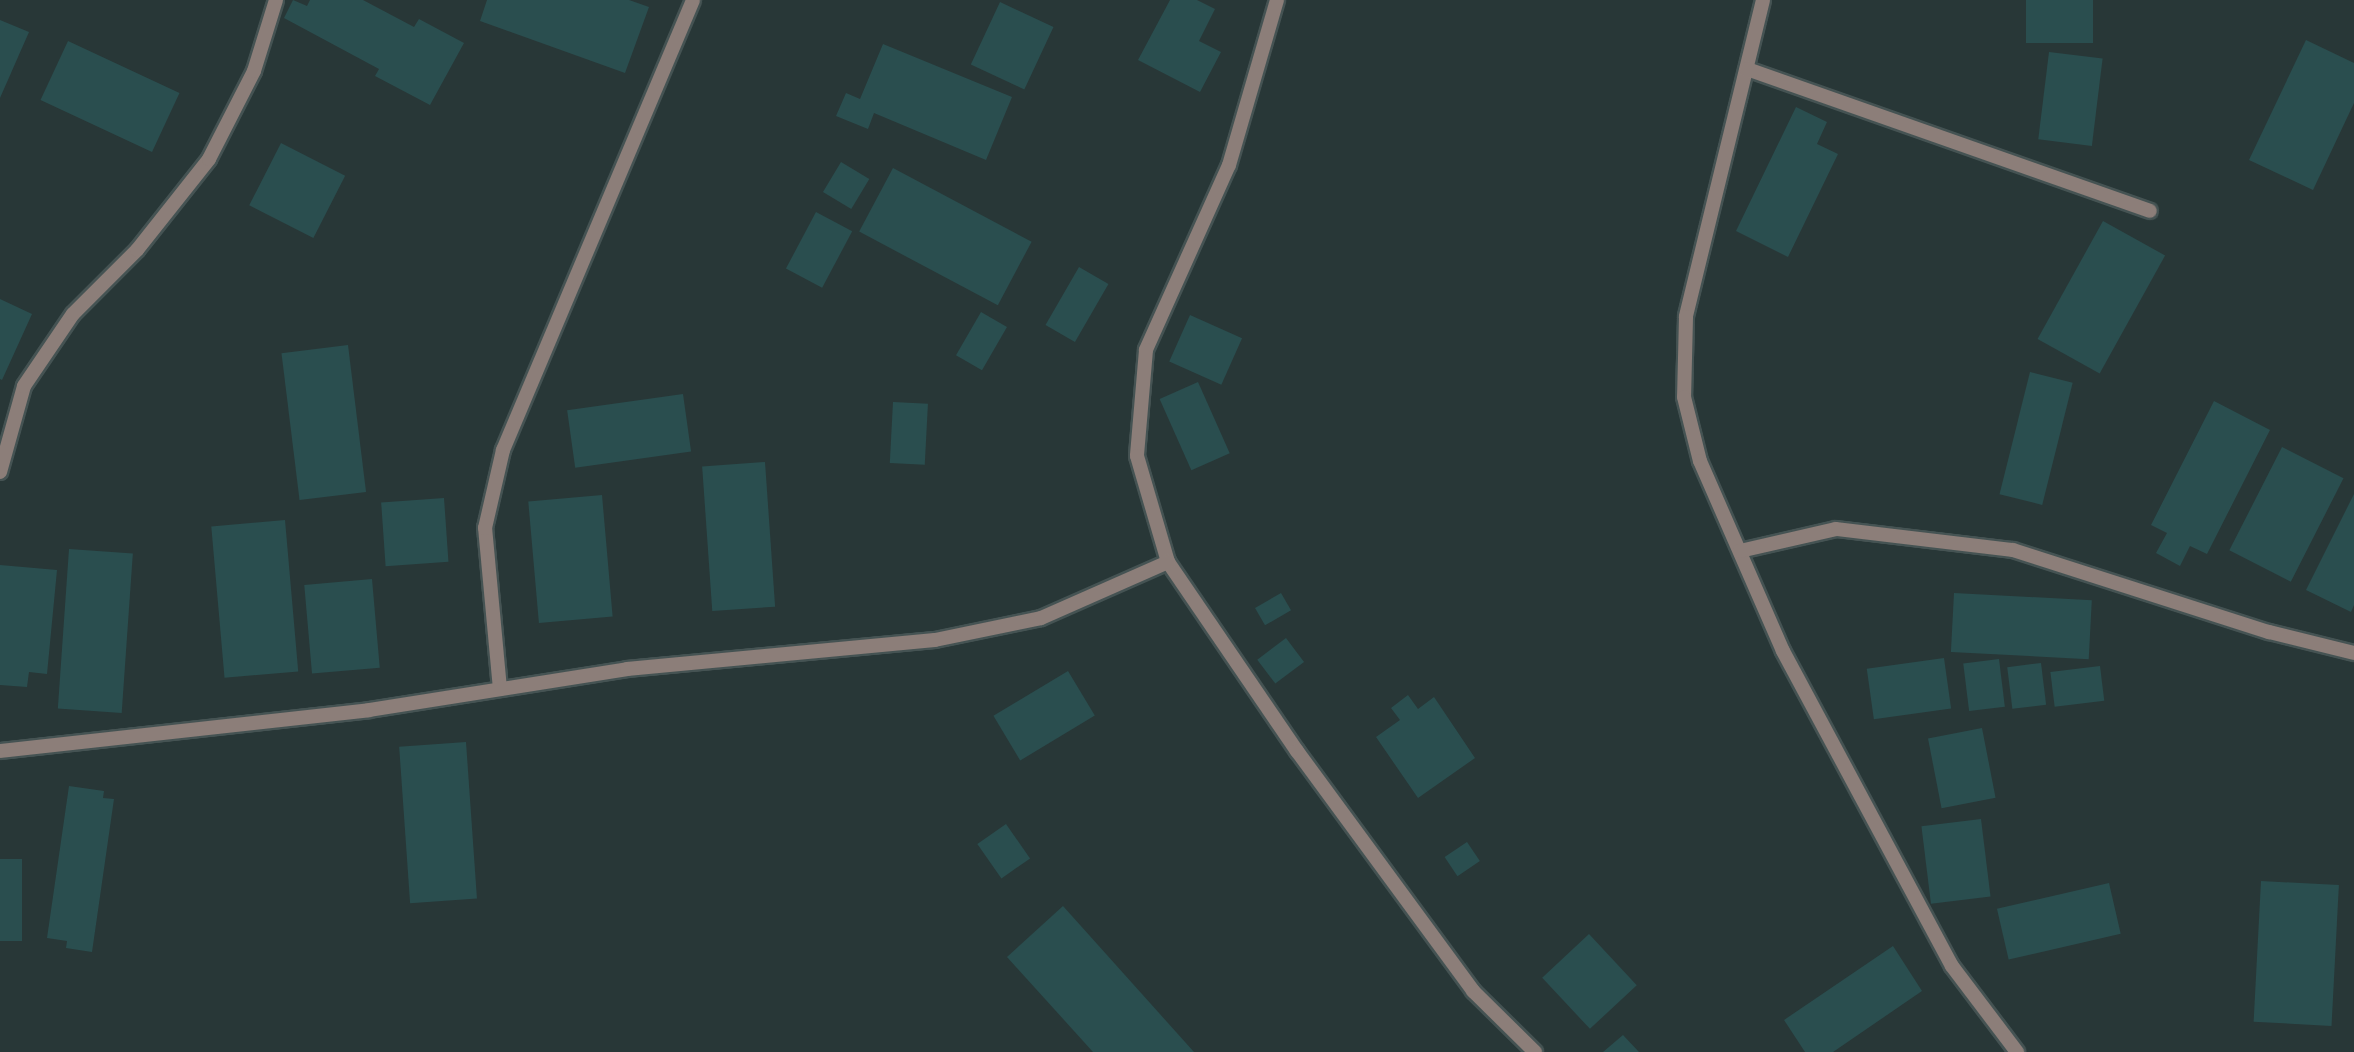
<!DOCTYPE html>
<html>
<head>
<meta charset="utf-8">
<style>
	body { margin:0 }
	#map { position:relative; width:2354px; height:1052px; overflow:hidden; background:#283737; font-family:Lato,sans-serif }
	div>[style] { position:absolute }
	.building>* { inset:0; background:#2a4e4f; transform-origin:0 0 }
	.roads { filter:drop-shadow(2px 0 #455353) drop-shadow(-2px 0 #455353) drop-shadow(0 2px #455353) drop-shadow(0 -2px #455353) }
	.minor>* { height:14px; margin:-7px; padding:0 7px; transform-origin:7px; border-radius:7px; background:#8c7e79 }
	span { translate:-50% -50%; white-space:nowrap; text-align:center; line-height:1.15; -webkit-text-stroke:7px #283737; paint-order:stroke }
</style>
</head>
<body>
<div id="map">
	<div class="building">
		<div style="clip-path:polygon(293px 0,307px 6px,310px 0,363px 0,414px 27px,419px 19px,464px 43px,430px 105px,375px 76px,379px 69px,284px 18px)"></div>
		<div style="clip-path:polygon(487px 0,629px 0,649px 7px,625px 73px,480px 21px)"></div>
		<div style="clip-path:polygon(1170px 0,1197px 0,1215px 9px,1199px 41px,1221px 52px,1200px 92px,1138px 60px)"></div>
		<div style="left:2026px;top:0;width:67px;height:43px"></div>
		<div style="left:1000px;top:2px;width:59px;height:69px;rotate:25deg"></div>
		<div style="clip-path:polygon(0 20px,29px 32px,0 98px)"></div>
		<div style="clip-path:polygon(2306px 40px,2354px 63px,2354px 103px,2313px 190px,2249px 160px)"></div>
		<div style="left:68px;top:41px;width:123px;height:65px;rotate:25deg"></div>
		<div style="clip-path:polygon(883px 44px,1012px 97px,986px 160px,874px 113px,868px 129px,836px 116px,846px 93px,860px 99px)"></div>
		<div style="left:2049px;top:52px;width:54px;height:88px;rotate:7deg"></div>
		<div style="clip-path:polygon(1796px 107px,1827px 122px,1817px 144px,1838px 154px,1788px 257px,1736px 231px)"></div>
		<div style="left:281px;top:143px;width:72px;height:70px;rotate:27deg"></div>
		<div style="left:841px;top:162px;width:33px;height:35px;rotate:31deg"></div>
		<div style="left:893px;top:168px;width:157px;height:72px;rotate:28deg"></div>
		<div style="left:816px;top:212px;width:41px;height:64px;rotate:28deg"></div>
		<div style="left:2103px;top:221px;width:71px;height:135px;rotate:29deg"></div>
		<div style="left:1079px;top:267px;width:34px;height:67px;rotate:30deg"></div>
		<div style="clip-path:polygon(0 299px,32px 314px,2px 380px,0 379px)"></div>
		<div style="left:981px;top:312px;width:30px;height:50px;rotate:30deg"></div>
		<div style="left:1190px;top:315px;width:57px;height:51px;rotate:24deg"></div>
		<div style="left:348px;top:345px;width:148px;height:67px;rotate:83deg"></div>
		<div style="left:2030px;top:372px;width:44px;height:126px;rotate:14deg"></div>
		<div style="left:1198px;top:382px;width:78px;height:42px;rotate:66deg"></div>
		<div style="left:683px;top:394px;width:58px;height:117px;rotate:82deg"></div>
		<div style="clip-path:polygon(2214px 401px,2270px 430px,2207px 554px,2190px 546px,2180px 566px,2156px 553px,2167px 533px,2151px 525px)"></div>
		<div style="left:893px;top:402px;width:35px;height:61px;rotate:3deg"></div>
		<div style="left:2282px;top:447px;width:69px;height:116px;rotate:27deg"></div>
		<div style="left:765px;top:462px;width:145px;height:63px;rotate:86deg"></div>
		<div style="clip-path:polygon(2354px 494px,2354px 605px,2351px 612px,2306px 590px)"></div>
		<div style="left:602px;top:495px;width:122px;height:74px;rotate:85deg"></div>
		<div style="left:444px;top:498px;width:64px;height:63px;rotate:86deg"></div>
		<div style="left:285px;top:520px;width:152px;height:74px;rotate:85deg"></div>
		<div style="left:69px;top:549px;width:64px;height:160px;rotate:4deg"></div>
		<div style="clip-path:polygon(0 565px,57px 570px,47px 674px,29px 672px,27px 687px,0 685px)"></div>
		<div style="left:372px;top:579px;width:89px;height:68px;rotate:85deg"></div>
		<div style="left:1281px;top:593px;width:20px;height:30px;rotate:60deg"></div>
		<div style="left:1954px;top:593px;width:138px;height:59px;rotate:3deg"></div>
		<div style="left:1286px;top:638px;width:30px;height:36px;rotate:53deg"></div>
		<div style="left:1944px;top:658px;width:51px;height:78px;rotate:82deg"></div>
		<div style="left:1999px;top:659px;width:48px;height:36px;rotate:83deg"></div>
		<div style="left:2041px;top:663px;width:42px;height:34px;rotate:83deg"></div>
		<div style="left:2100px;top:666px;width:35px;height:50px;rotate:83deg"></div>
		<div style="left:1068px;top:671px;width:52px;height:87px;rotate:59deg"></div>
		<div style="clip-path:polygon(1408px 695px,1418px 709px,1434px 697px,1475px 758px,1418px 798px,1376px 737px,1400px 720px,1391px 708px)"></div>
		<div style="left:1982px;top:728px;width:71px;height:55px;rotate:79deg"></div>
		<div style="left:466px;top:742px;width:157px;height:67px;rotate:86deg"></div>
		<div style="clip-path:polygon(69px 786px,104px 791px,103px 798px,114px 799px,92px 952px,66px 948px,67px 941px,47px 938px)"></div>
		<div style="left:1981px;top:819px;width:78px;height:60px;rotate:83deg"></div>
		<div style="left:1006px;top:824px;width:42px;height:35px;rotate:55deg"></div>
		<div style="left:1467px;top:842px;width:23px;height:27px;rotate:56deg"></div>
		<div style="left:22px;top:859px;width:82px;height:22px;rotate:90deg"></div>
		<div style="left:2261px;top:881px;width:78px;height:141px;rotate:3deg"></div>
		<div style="left:2109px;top:883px;width:52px;height:115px;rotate:77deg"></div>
		<div style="clip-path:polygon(1063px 906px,1194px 1052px,1093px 1052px,1007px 957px)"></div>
		<div style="left:1589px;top:934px;width:70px;height:64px;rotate:47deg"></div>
		<div style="clip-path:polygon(1893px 946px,1922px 991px,1833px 1052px,1805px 1052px,1784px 1020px)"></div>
		<div style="clip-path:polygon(1623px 1035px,1639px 1052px,1603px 1052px)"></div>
	</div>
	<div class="roads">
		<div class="minor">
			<div style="left:1277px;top:0;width:172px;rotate:106.2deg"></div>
			<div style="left:1229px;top:165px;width:203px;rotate:114.2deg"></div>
			<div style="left:1146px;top:350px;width:106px;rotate:94.9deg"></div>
			<div style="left:1137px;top:456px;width:110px;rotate:73.7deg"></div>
			<div style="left:1168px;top:562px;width:229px;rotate:55.7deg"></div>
			<div style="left:1297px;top:751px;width:298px;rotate:53.7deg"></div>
			<div style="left:1473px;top:991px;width:87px;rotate:44.5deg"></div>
			<div style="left:1763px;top:0;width:326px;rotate:103.7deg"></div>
			<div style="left:1686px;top:317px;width:80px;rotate:91.4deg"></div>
			<div style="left:1684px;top:397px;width:66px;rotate:76deg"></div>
			<div style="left:1700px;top:461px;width:207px;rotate:66.4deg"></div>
			<div style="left:1783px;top:651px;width:357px;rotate:61.8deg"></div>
			<div style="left:1952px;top:966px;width:108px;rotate:52.9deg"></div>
			<div style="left:1747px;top:69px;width:427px;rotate:19.4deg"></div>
			<div style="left:0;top:472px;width:89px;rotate:-74.4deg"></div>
			<div style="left:24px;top:386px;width:87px;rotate:-55.8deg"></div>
			<div style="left:73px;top:314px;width:91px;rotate:-45deg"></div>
			<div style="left:137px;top:250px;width:116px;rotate:-51.6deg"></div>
			<div style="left:209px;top:159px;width:99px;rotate:-62.9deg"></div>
			<div style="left:254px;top:71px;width:74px;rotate:-72.8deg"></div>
			<div style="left:1740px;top:551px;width:98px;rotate:-12.9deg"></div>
			<div style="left:1836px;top:529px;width:178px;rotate:6.8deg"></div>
			<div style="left:2013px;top:550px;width:269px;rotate:17.8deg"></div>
			<div style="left:2269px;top:632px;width:88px;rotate:13.9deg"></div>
			<div style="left:500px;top:689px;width:162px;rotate:-95.3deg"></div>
			<div style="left:485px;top:528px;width:80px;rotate:-77deg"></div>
			<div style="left:503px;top:450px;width:488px;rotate:-67.1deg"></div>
			<div style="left:0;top:751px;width:371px;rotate:-6.3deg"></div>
			<div style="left:369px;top:710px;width:261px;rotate:-9deg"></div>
			<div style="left:627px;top:669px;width:309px;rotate:-5.4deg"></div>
			<div style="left:935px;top:640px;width:108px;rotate:-11.7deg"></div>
			<div style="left:1041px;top:618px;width:139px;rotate:-23.8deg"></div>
		</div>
	</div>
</div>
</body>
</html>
